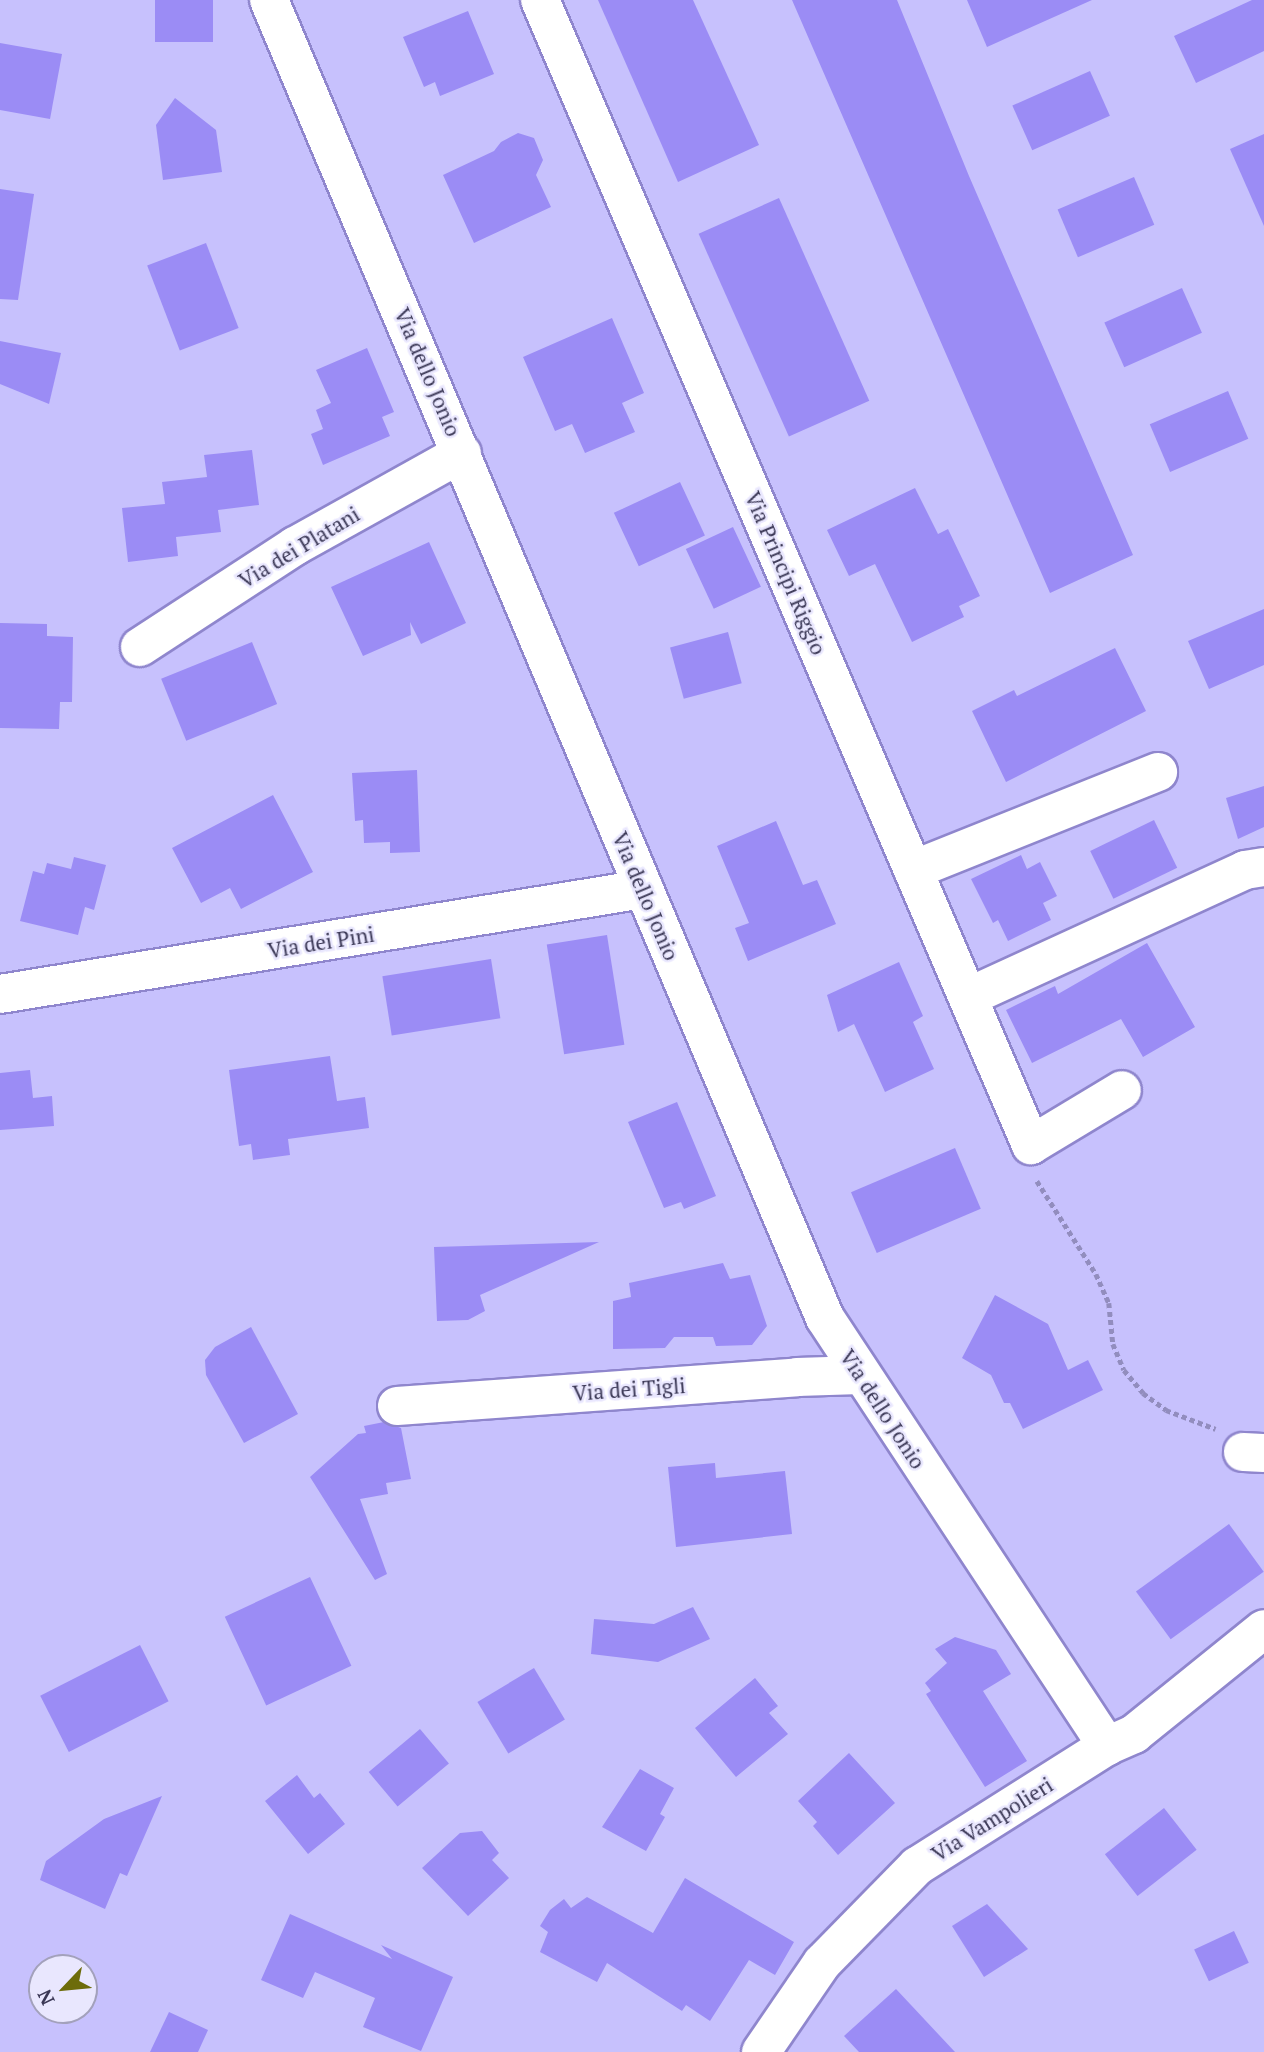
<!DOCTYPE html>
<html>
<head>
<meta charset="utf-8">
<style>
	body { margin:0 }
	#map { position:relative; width:1264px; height:2052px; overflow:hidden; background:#c7c1fd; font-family:"PT Serif",serif }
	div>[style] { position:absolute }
	.building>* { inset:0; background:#9b8cf5; transform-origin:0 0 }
	.path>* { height:4.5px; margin-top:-2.25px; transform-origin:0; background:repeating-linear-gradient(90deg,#928dbe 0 5px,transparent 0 8.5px) }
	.roads { filter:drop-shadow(2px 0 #8f86cd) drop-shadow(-2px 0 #8f86cd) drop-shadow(0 2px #8f86cd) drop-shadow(0 -2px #8f86cd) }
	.street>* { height:38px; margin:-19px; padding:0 19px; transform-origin:19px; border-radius:19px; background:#fff }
	.secondary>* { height:38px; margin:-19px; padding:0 19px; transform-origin:19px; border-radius:19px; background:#fff }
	span { translate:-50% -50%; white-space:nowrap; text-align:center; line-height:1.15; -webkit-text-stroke:5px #e9e7fe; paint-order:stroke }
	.street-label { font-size:21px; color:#3b3856 }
	.north { position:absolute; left:28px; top:1954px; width:70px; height:70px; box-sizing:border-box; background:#e9e7fe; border:2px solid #a3a1bb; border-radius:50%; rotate:244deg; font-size:19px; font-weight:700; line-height:28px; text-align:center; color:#3b3856 }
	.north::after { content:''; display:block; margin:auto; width:24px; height:32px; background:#6d6c0a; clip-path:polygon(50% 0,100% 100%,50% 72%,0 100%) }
</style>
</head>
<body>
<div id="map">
	<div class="building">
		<div style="left:155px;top:0;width:58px;height:42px"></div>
		<div style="clip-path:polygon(598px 0,693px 0,759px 145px,678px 182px)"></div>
		<div style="clip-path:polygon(792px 0,897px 0,969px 176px,1133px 555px,1050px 593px)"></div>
		<div style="clip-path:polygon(967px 0,1092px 0,987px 47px)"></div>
		<div style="clip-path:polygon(1252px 0,1264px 0,1264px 51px,1196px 83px,1174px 36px)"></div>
		<div style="clip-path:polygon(468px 11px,494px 74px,440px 96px,435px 82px,424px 87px,403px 37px)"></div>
		<div style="clip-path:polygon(0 43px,62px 54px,50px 119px,0 110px)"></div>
		<div style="left:1090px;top:71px;width:49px;height:85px;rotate:66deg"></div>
		<div style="clip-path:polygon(175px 98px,216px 130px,222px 172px,163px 180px,156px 125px)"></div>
		<div style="clip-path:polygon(518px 133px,534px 138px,543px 160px,536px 175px,551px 207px,474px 243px,443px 175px,494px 151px,501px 142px)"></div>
		<div style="clip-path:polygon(1264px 134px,1264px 226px,1230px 149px)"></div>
		<div style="left:1134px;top:177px;width:52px;height:83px;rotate:67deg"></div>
		<div style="clip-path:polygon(0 189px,34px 194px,18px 300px,0 299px)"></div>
		<div style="left:779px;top:198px;width:222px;height:88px;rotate:66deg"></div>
		<div style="left:206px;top:243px;width:91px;height:63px;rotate:69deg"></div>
		<div style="left:1182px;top:288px;width:49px;height:85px;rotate:66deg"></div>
		<div style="clip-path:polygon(612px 318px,644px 393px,622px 403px,635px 432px,585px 453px,572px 424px,555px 431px,523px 357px)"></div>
		<div style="clip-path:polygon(0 341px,61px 353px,49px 404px,0 384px)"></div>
		<div style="clip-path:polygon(367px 348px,394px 412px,382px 417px,390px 436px,323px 465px,311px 434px,323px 429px,316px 410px,331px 403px,316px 370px)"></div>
		<div style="left:1228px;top:391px;width:52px;height:85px;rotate:67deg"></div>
		<div style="clip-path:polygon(252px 450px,259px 505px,218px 510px,221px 532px,176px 537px,178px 556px,128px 562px,122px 508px,165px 504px,162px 482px,207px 477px,204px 455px)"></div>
		<div style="left:680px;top:482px;width:59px;height:73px;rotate:65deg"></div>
		<div style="clip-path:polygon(915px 488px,938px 534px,948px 529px,980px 596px,959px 606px,964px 617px,912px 642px,875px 564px,849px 576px,827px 530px)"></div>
		<div style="left:733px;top:527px;width:66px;height:52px;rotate:65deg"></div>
		<div style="clip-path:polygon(429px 542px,466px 623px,421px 644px,410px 622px,411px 635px,363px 656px,331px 587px)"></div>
		<div style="clip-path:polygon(1264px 609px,1264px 665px,1209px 689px,1188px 641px)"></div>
		<div style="clip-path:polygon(0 623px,47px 624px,47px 636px,73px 637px,72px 702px,60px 702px,59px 729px,0 728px)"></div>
		<div style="left:728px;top:632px;width:53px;height:60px;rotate:75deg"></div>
		<div style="left:252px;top:642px;width:67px;height:98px;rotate:68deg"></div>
		<div style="clip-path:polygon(1115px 648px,1146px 711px,1006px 782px,972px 711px,1014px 690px,1017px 696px)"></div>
		<div style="clip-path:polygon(417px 770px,420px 852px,390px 853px,390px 842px,364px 843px,363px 820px,355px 821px,352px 773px)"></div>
		<div style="clip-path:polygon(1264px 786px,1264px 827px,1238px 839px,1226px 798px)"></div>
		<div style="clip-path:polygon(273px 795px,313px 872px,241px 909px,230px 888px,201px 903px,172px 848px)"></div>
		<div style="left:1154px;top:820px;width:53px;height:71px;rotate:64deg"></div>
		<div style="clip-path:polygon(776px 821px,803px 885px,817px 880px,836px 924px,748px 961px,735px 928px,749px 923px,717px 846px)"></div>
		<div style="clip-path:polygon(1021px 855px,1027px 869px,1040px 862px,1057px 896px,1043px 903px,1051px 920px,1008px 941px,998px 920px,993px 923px,971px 879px)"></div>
		<div style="clip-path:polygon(74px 857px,106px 865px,94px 910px,85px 907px,78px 935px,20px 921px,33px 871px,44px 874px,47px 863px,71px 869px)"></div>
		<div style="left:607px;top:935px;width:111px;height:61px;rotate:81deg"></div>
		<div style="clip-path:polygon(1147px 943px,1195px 1027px,1143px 1057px,1121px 1019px,1032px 1063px,1006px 1010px,1055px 986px,1058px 994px)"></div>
		<div style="left:491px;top:959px;width:60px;height:110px;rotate:81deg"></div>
		<div style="clip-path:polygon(899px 962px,923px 1016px,913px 1022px,934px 1069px,885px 1092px,854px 1024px,838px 1032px,827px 995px)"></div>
		<div style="clip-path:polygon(330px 1056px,337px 1101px,365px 1097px,369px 1128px,288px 1139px,290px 1155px,253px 1160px,251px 1144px,239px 1146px,229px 1070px)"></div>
		<div style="clip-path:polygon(30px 1070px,33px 1098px,52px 1096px,54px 1126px,0 1130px,0 1073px)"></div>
		<div style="clip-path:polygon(677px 1102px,716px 1196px,684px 1209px,681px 1202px,664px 1208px,628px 1122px)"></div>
		<div style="left:955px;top:1148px;width:66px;height:113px;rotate:67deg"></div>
		<div style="clip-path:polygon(599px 1242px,480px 1295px,485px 1311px,468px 1320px,437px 1321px,434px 1247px)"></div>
		<div style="clip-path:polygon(723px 1263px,730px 1279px,750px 1275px,767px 1326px,752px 1345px,716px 1346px,713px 1337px,674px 1337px,665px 1348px,613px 1349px,613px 1301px,631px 1297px,629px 1283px)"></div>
		<div style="clip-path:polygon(995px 1295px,1048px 1324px,1068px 1370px,1088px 1360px,1103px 1390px,1023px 1429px,1010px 1403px,1004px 1403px,991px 1375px,962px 1358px)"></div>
		<div style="clip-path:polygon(251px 1327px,298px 1414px,244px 1443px,206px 1375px,205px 1360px,215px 1347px)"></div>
		<div style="clip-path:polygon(384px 1422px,401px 1428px,411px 1479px,386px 1483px,388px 1494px,360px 1499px,387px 1574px,375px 1580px,310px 1477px,358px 1434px,366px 1433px,364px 1426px)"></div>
		<div style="clip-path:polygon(715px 1463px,716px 1478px,785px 1471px,792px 1534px,676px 1547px,668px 1467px)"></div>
		<div style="left:1229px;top:1524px;width:59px;height:115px;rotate:54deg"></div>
		<div style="left:310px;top:1577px;width:98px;height:94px;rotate:65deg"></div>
		<div style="clip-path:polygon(693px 1607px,710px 1639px,658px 1662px,591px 1654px,594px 1619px,654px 1624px)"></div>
		<div style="clip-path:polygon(955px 1637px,996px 1650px,1011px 1674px,983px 1691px,1027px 1761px,985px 1787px,926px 1694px,931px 1691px,925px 1683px,947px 1663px,935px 1649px)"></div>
		<div style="left:140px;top:1645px;width:63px;height:112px;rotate:63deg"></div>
		<div style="left:534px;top:1668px;width:60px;height:66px;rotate:59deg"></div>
		<div style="clip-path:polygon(755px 1678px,778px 1706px,769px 1713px,788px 1734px,736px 1777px,695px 1728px)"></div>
		<div style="left:420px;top:1729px;width:45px;height:67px;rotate:50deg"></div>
		<div style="clip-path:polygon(849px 1753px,895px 1803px,838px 1855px,813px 1826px,817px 1822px,798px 1801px)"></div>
		<div style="clip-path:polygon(640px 1769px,674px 1788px,660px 1814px,665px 1817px,646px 1851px,602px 1827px)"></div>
		<div style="clip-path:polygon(297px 1775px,314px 1798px,320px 1793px,345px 1824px,308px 1854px,265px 1801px)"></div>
		<div style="clip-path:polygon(162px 1796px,127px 1876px,120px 1873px,105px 1909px,40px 1880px,46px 1861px,104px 1819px)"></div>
		<div style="left:1164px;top:1808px;width:53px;height:75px;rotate:52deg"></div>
		<div style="clip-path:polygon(482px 1831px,499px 1853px,492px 1860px,509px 1878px,468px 1916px,422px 1868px,460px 1833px)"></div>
		<div style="clip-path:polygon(685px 1878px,794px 1942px,775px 1975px,749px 1960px,710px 2021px,686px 2005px,682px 2011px,607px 1963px,597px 1982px,540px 1952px,548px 1932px,540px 1926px,550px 1910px,564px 1899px,571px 1908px,587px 1897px,653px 1933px)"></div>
		<div style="clip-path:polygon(987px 1904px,1028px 1949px,984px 1977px,952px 1926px)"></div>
		<div style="clip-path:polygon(290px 1914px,392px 1959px,381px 1945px,453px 1977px,421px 2051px,363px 2027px,375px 1998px,315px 1972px,303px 1998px,261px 1980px)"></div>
		<div style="left:1234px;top:1931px;width:35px;height:44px;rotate:65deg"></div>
		<div style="clip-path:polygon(896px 1989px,955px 2052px,859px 2052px,844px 2036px)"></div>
		<div style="clip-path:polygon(169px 2012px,208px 2030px,198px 2052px,150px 2052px)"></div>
	</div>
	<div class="path">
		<div style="left:1037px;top:1181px;width:110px;rotate:57.6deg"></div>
		<div style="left:1096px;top:1274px;width:32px;rotate:66deg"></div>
		<div style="left:1109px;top:1303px;width:41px;rotate:84.4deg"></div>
		<div style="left:1113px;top:1344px;width:28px;rotate:67deg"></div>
		<div style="left:1124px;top:1370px;width:30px;rotate:50deg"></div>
		<div style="left:1143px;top:1393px;width:29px;rotate:36deg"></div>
		<div style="left:1166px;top:1410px;width:53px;rotate:20.8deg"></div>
	</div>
	<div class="roads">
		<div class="street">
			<div style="left:540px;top:0;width:1246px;rotate:66.79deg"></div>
			<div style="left:1031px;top:1145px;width:106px;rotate:-31.1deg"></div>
			<div style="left:140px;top:647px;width:185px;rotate:-33.1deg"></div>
			<div style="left:295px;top:546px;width:191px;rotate:-29.1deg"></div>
			<div style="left:913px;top:870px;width:264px;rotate:-21.8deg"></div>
			<div style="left:0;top:994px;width:652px;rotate:-9.27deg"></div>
			<div style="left:968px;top:997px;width:305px;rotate:-24.6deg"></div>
			<div style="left:1245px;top:870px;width:19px;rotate:-9deg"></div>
			<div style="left:397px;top:1406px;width:401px;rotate:-4.1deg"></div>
			<div style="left:797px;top:1377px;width:63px;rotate:-1.8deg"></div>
			<div style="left:1243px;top:1452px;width:21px;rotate:3deg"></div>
			<div style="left:1107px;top:1746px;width:30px;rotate:-24deg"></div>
			<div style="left:1134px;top:1734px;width:167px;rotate:-38.9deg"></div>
		</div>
		<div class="secondary">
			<div style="left:269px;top:0;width:1430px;rotate:67.13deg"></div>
			<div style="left:825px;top:1318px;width:513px;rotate:56.62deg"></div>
			<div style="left:1107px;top:1746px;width:225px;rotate:147.7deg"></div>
			<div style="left:917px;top:1866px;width:136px;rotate:134.4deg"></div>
			<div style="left:822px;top:1963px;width:108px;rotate:124.4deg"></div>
		</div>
	</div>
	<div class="street-label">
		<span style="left:428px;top:372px;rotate:67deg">Via dello Jonio</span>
		<span style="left:299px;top:547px;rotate:-31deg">Via dei Platani</span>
		<span style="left:786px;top:573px;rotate:67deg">Via Principi Riggio</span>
		<span style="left:646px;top:896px;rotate:67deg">Via dello Jonio</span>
		<span style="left:321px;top:942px;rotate:-9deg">Via dei Pini</span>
		<span style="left:629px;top:1389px;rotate:-4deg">Via dei Tigli</span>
		<span style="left:883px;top:1409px;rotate:57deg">Via dello Jonio</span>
		<span style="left:992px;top:1819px;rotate:-32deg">Via Vampolieri</span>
	</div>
	<div class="north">N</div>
</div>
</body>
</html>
